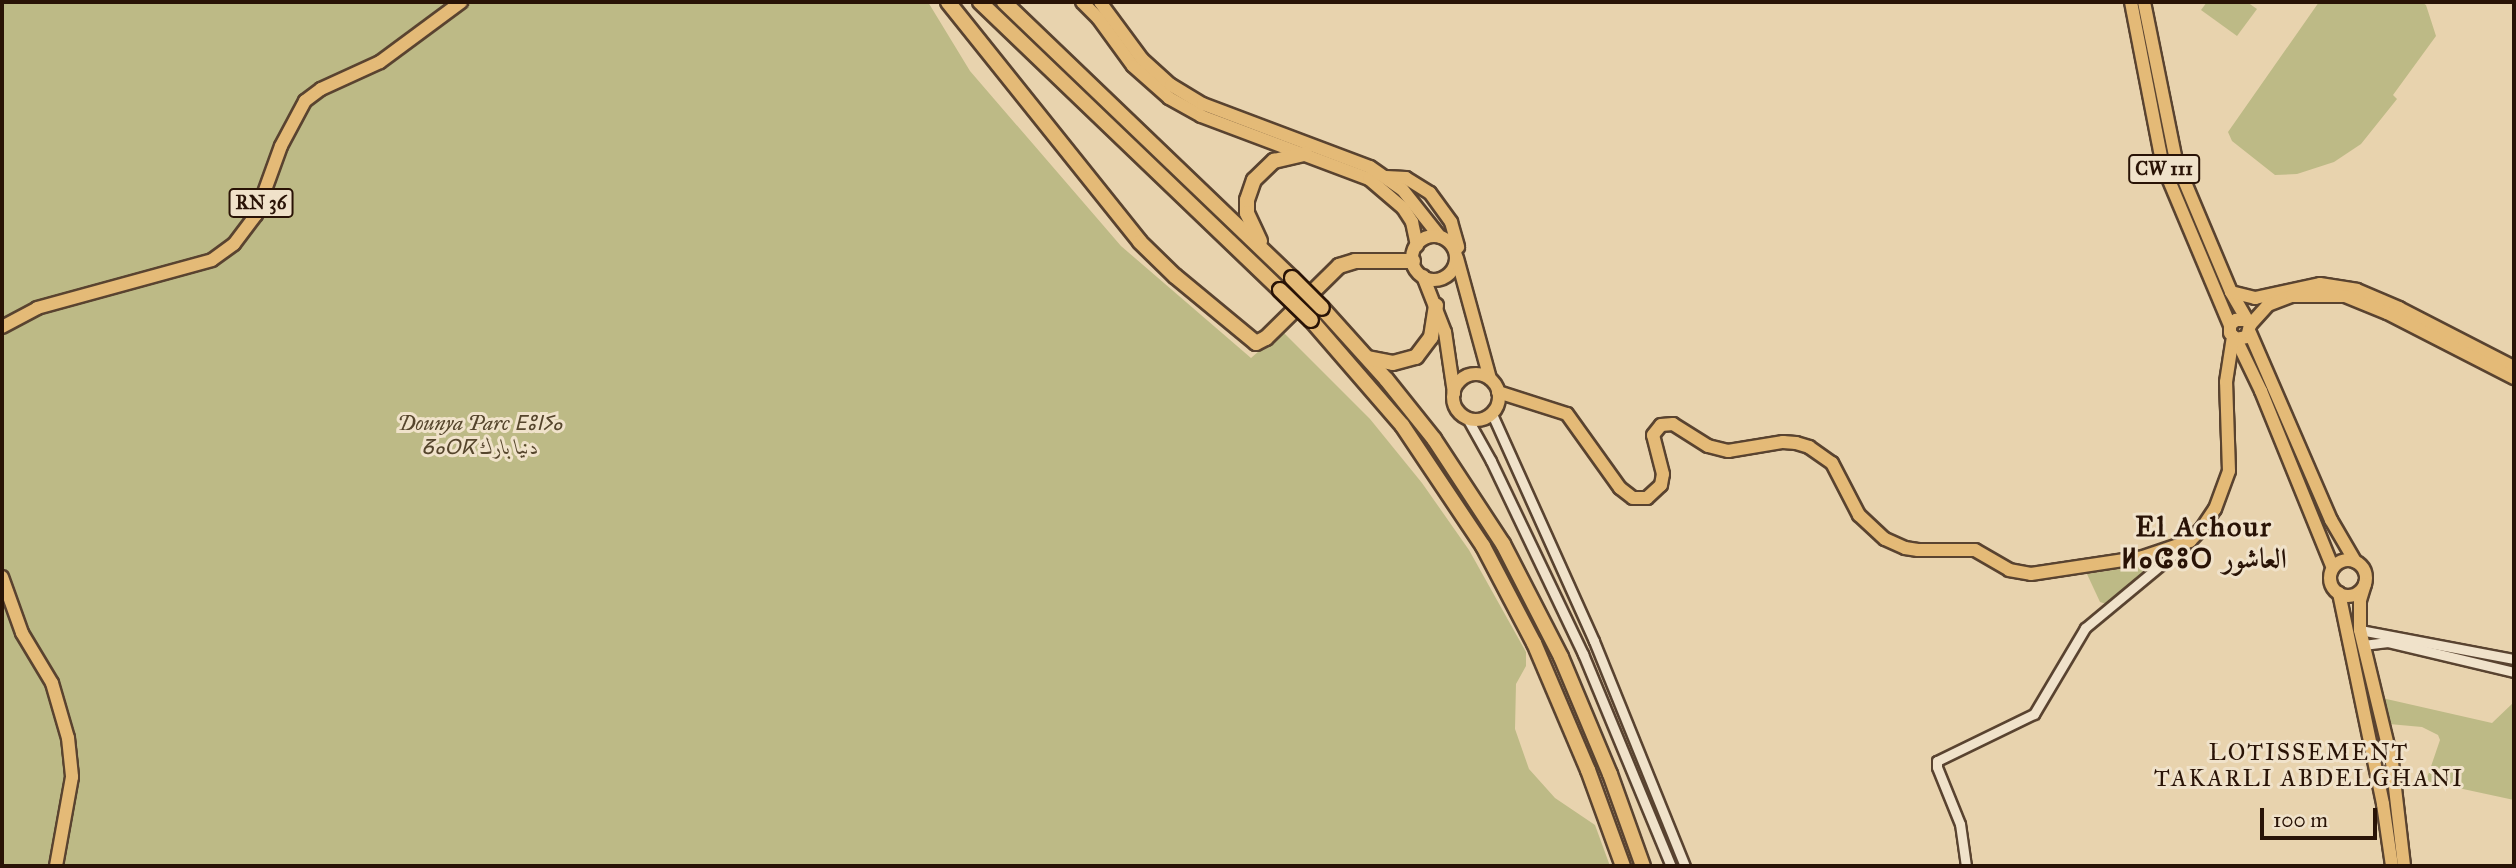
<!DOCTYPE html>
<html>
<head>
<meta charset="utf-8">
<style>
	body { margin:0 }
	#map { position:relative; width:2516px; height:868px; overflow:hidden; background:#e8d3ae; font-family:"IM FELL Great Primer",Amiri,"Noto Sans Tifinagh",serif }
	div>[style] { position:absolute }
	.green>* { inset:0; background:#bdba86 }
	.roads { filter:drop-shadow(2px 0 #594330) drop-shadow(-2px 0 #594330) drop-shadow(0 2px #594330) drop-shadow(0 -2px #594330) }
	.minor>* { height:9px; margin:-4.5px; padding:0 4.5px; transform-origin:4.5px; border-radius:4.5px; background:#f0e2ca }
	.major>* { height:12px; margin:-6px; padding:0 6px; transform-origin:6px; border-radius:6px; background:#e4ba77 }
	.major>.ring { margin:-6px; padding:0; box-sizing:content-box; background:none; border:12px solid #e4ba77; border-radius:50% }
	.highway>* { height:14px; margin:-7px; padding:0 7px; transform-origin:7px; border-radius:7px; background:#e4ba77 }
	.bridges { filter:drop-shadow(2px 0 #291306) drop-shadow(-2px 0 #291306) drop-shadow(0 2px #291306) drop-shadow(0 -2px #291306) }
	.highway-bridge>* { height:14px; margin:-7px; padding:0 7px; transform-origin:7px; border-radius:7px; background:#e4ba77 }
	span { translate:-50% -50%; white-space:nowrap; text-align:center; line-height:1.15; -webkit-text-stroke:6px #f0e2ca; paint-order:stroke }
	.shield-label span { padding:2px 5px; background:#f0e2ca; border:2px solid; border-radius:5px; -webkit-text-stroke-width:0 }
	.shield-label { font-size:19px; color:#291306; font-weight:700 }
	.park-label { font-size:21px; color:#55452c; font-style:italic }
	.neighbourhood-label { font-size:23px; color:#291306; letter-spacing:2px }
	.district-label { font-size:28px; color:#291306; font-weight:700; letter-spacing:2px }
	.frame { position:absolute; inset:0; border:4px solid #291306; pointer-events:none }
	.scale { position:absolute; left:2260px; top:808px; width:117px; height:32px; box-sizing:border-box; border:4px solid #291306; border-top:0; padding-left:9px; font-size:21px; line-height:24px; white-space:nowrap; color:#291306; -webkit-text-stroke:5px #f0e2ca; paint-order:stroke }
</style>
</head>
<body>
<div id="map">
	<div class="green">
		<div style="clip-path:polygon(2px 2px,928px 2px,970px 71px,1121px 246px,1251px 358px,1282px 331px,1370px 419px,1422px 483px,1469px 550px,1526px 652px,1526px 666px,1516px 684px,1515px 729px,1529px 769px,1555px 798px,1595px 825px,1610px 866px,2px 866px)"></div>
		<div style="clip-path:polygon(2207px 2px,2247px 2px,2257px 9px,2237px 36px,2201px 10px)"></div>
		<div style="clip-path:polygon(2319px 2px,2421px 2px,2426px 5px,2436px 36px,2393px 95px,2397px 99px,2361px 144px,2334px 162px,2297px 174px,2275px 175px,2232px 141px,2228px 132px)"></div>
		<div style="clip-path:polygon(2153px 564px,2106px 604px,2100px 602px,2087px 574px)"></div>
		<div style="clip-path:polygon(2382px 698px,2492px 723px,2514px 702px,2514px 800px,2426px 781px,2440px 740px,2438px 735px,2422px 727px,2389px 724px)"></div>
	</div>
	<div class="roads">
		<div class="minor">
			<div style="left:1492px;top:414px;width:249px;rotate:65.8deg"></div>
			<div style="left:1594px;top:641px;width:243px;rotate:68deg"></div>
			<div style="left:1467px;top:418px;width:49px;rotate:60.8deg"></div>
			<div style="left:1491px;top:461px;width:214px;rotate:64.5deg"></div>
			<div style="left:1583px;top:654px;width:230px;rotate:67.5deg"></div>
			<div style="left:2360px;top:630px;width:157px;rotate:10.7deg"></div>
			<div style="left:2363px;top:645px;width:25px;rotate:-7deg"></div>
			<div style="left:2388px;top:642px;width:130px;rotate:13.4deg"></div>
			<div style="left:1966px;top:866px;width:42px;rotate:-98.1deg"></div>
			<div style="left:1960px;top:824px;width:61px;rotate:-112deg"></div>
			<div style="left:1937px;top:767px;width:6px;rotate:-90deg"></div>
			<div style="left:1937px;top:761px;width:108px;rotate:-25.9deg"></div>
			<div style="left:2034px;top:714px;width:100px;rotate:-59.3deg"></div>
			<div style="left:2085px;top:628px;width:130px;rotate:-39.7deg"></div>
		</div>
		<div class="major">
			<div style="left:1082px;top:2px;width:23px;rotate:45deg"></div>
			<div style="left:1098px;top:18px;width:59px;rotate:53.9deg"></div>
			<div style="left:1133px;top:66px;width:48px;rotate:41.6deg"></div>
			<div style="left:1169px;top:98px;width:37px;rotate:29deg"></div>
			<div style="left:1201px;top:116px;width:179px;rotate:20.6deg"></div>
			<div style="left:1369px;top:179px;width:45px;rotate:40.5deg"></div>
			<div style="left:1403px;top:208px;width:17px;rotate:57deg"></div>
			<div style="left:1412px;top:222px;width:24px;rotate:78deg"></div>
			<div style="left:1100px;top:2px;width:71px;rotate:53.6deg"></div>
			<div style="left:1142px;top:59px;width:39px;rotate:42deg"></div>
			<div style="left:1171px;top:85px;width:37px;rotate:31deg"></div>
			<div style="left:1203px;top:104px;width:178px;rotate:20.7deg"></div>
			<div style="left:1370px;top:167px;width:39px;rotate:35deg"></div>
			<div style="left:1402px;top:189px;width:61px;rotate:51.6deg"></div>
			<div style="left:2131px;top:2px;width:167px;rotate:79deg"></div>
			<div style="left:2163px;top:166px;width:173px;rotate:67.2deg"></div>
			<div style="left:2144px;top:2px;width:162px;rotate:78.6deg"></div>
			<div style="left:2176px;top:161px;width:142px;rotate:67.2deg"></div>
			<div style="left:2231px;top:292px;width:38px;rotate:60deg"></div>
			<div style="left:2250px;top:325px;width:12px;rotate:104deg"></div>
			<div style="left:2247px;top:337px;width:11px;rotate:170deg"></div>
			<div style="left:2236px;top:339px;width:8px;rotate:-135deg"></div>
			<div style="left:2230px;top:333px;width:8px;rotate:-90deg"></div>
			<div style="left:2230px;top:325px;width:8px;rotate:-40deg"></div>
			<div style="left:2236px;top:320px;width:8px"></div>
			<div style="left:1386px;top:177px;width:20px;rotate:3deg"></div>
			<div style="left:1406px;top:178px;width:28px;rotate:32deg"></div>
			<div style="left:1430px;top:193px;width:36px;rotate:54deg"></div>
			<div style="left:1451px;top:222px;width:26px;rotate:74deg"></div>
			<div class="ring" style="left:1412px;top:236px;width:32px;height:32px"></div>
			<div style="left:1457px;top:258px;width:125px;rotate:74.7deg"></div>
			<div style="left:1423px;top:276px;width:60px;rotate:68.6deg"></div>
			<div style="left:1445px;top:332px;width:62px;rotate:81.6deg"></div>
			<div style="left:2231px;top:292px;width:25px;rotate:14deg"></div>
			<div style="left:2255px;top:298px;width:66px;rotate:-12.2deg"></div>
			<div style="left:2320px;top:284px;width:37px;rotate:9deg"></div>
			<div style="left:2357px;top:290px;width:46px;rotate:23.2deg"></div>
			<div style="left:2399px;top:308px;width:129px;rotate:27.2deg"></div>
			<div style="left:2250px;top:325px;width:27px;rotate:-48deg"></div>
			<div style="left:2268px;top:305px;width:26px;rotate:-21deg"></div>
			<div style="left:2292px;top:296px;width:53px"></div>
			<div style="left:2345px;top:296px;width:45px;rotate:22deg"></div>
			<div style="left:2387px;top:313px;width:143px;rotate:27.1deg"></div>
			<div style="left:2px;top:327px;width:40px;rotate:-28deg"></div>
			<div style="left:37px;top:308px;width:181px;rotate:-15.3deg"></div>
			<div style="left:212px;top:260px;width:27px;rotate:-36deg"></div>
			<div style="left:234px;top:244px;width:36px;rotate:-53deg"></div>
			<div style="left:256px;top:215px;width:73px;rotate:-70.1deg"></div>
			<div style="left:281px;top:146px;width:51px;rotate:-61.9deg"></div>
			<div style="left:305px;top:101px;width:20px;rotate:-37deg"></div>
			<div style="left:321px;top:89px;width:65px;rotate:-24.6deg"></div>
			<div style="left:380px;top:62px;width:101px;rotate:-36.5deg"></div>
			<div style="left:2250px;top:333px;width:204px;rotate:66.6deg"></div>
			<div style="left:2331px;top:520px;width:48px;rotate:59.7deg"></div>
			<div style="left:2236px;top:339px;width:58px;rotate:64.3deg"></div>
			<div style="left:2261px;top:391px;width:191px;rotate:67.9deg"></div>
			<div class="ring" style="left:1453px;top:374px;width:34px;height:34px"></div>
			<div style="left:1498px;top:392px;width:72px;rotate:17.7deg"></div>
			<div style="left:1567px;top:414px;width:91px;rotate:54.4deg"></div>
			<div style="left:1620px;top:488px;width:16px;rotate:38deg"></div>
			<div style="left:1633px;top:498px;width:14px"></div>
			<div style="left:1647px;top:498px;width:19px;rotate:-43deg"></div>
			<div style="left:1661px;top:485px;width:11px;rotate:-80deg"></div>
			<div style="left:1663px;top:474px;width:40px;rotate:-104.4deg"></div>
			<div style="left:1653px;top:435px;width:13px;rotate:-51deg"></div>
			<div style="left:1661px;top:425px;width:12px;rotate:-5deg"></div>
			<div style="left:1673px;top:424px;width:41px;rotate:32.2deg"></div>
			<div style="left:1708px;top:446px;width:21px;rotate:14deg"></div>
			<div style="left:1728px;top:451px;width:56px;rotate:-9.3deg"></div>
			<div style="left:1783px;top:442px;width:13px;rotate:4deg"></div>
			<div style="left:1796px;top:443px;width:14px;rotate:17deg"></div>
			<div style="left:1809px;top:447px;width:28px;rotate:35deg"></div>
			<div style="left:1832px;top:463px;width:59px;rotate:62.6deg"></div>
			<div style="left:1859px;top:515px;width:35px;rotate:43deg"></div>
			<div style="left:1885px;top:539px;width:22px;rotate:24deg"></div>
			<div style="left:1905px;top:548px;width:13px;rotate:9deg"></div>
			<div style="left:1918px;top:550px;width:57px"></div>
			<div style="left:1975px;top:550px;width:39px;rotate:30deg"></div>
			<div style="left:2009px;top:570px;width:22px;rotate:10deg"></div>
			<div style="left:2031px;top:574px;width:113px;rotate:-8.6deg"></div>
			<div style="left:2143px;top:557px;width:50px;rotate:-18.8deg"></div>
			<div style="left:2190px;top:541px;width:18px;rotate:-47deg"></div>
			<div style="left:2202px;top:528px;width:23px;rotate:-56deg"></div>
			<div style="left:2215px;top:509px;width:40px;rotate:-69.8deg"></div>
			<div style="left:2229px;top:471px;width:89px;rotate:-91.9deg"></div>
			<div style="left:2226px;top:382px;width:46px;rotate:-81.2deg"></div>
			<div class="ring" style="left:2330px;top:560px;width:24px;height:24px"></div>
			<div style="left:2px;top:577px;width:59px;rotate:70.3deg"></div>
			<div style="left:22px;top:633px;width:58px;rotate:59deg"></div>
			<div style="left:52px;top:683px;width:57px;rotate:73.8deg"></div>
			<div style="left:68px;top:738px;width:39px;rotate:84deg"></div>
			<div style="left:72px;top:777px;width:90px;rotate:100.2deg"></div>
			<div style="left:2365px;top:584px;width:17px;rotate:107deg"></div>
			<div style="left:2360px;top:600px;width:30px;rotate:90deg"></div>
			<div style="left:2360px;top:630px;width:136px;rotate:76.4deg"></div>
			<div style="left:2392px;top:762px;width:105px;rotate:83.4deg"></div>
			<div style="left:2339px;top:593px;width:216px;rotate:78.2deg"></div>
			<div style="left:2383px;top:804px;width:63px;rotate:81.7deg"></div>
		</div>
		<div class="highway">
			<div style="left:948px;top:2px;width:307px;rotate:51.3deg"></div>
			<div style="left:1140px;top:242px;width:49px;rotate:44.2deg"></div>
			<div style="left:1175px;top:276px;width:105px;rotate:39.6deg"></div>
			<div style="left:1256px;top:343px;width:11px;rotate:-27deg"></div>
			<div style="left:1266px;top:338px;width:103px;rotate:-44.6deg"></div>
			<div style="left:1339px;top:266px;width:17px;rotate:-17deg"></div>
			<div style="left:1355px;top:261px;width:58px"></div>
			<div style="left:980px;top:2px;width:416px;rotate:43.8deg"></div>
			<div style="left:1004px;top:2px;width:399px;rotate:43.8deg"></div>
			<div style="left:1260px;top:241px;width:31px;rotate:-115deg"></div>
			<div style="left:1247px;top:213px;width:13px;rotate:-90deg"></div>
			<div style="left:1247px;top:200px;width:21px;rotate:-71deg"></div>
			<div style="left:1254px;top:180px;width:28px;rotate:-44deg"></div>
			<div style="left:1274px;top:161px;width:32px;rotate:-13deg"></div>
			<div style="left:1322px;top:308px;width:96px;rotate:48deg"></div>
			<div style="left:1386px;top:379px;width:77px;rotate:51.3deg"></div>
			<div style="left:1434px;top:439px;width:126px;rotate:56.7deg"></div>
			<div style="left:1503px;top:544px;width:127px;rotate:62.8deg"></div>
			<div style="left:1561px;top:657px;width:127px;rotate:67.3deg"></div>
			<div style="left:1610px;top:774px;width:98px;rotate:70.3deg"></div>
			<div style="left:1311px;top:320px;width:139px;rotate:49.1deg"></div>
			<div style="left:1402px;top:425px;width:146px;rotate:56.2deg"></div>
			<div style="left:1483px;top:546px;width:110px;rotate:62.3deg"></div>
			<div style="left:1534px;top:643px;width:138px;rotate:67deg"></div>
			<div style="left:1588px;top:770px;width:102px;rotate:70deg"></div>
			<div style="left:1368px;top:358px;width:25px;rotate:11deg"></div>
			<div style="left:1393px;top:363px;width:24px;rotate:-15deg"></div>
			<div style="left:1416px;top:357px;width:25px;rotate:-53deg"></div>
			<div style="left:1431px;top:337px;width:32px;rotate:-81deg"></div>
		</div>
	</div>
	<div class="bridges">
		<div class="highway-bridge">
			<div style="left:1292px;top:278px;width:42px;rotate:45deg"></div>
			<div style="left:1280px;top:290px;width:43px;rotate:44.1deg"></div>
		</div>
	</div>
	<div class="shield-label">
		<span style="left:2164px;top:169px">CW 111</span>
		<span style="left:261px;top:203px">RN 36</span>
	</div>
	<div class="park-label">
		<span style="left:480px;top:435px">Dounya Parc ⴹⵓⵏⵢⴰ<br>ⵒⴰⵔⴽ دنيا بارك</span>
	</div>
	<div class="neighbourhood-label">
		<span style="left:2309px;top:765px">LOTISSEMENT<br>TAKARLI ABDELGHANI</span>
	</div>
	<div class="district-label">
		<span style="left:2204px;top:543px">El Achour<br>ⵍⴰⵛⵓⵔ العاشور</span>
	</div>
	<div class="frame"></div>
	<div class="scale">100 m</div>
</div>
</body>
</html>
